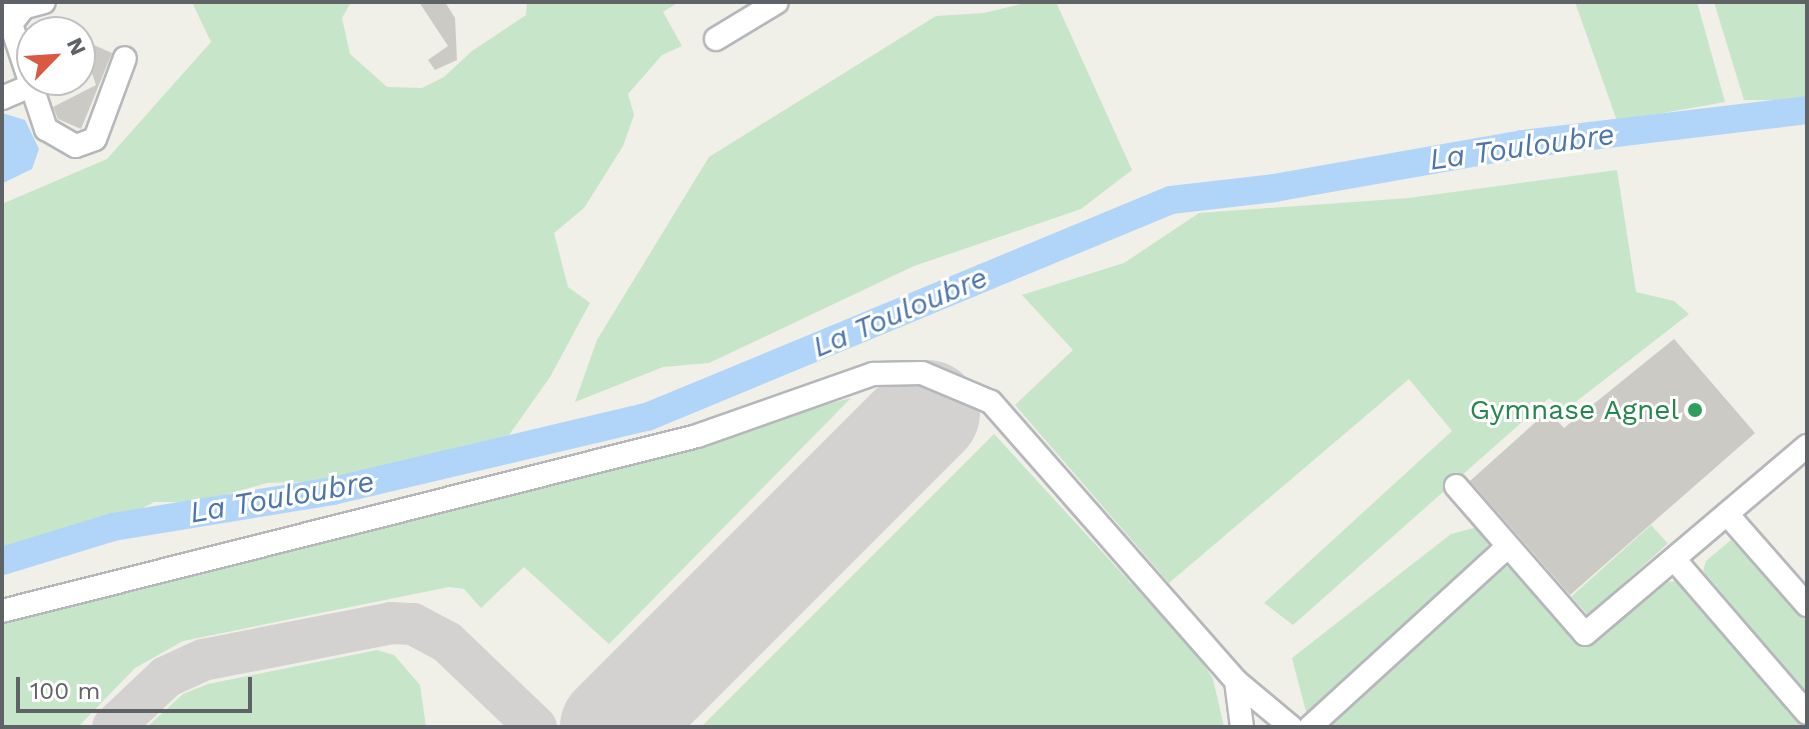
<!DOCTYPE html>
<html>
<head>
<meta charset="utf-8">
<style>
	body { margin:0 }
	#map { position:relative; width:1809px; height:729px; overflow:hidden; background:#f0efe8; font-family:"Work Sans",sans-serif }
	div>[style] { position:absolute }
	.green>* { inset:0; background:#c7e5c9; transform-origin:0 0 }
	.water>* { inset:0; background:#b0d5f8 }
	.river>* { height:28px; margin:-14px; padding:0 14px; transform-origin:14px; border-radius:14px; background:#b0d5f8 }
	.taxiway>* { height:42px; margin:-21px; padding:0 21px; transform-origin:21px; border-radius:21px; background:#d3d2d0 }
	.runway>* { height:106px; margin:-53px; padding:0 53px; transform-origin:53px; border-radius:53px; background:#d3d2d0 }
	.building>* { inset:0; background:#cccac5 }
	.roads { filter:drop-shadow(2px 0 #b5b7bb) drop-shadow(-2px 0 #b5b7bb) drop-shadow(0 2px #b5b7bb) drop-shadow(0 -2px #b5b7bb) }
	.minor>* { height:22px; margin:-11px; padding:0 11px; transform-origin:11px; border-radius:11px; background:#fff }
	.dots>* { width:22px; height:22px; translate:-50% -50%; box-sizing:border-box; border:4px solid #fff; border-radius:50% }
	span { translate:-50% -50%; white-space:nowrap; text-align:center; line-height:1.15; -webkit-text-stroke:6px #fff; paint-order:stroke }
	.leisure-label { font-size:28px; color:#27864d }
	.right { translate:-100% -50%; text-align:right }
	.water-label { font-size:30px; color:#4d75a9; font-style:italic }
	.frame { position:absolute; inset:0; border:4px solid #5f6267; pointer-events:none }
	.north { position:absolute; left:16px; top:16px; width:80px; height:80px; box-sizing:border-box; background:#fff; border:2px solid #bfc0c2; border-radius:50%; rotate:65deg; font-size:22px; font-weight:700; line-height:32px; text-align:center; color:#5f6267 }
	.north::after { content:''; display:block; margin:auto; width:28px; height:36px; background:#db5844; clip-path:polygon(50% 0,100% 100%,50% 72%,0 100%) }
	.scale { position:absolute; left:16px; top:677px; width:236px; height:36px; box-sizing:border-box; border:4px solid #5f6267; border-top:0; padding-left:10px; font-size:24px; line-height:28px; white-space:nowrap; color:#5f6267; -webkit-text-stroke:6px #fff; paint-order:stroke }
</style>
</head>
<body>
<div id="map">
	<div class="green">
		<div style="clip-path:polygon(192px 2px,351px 2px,342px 18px,350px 54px,387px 87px,422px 88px,444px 77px,472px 51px,526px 15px,527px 2px,679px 2px,663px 12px,682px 46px,662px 55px,628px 94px,634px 115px,623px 146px,584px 208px,554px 233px,568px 287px,590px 303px,550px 377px,509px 435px,329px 481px,267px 483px,199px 502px,154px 502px,128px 516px,2px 550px,2px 204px,107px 159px,211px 42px)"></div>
		<div style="clip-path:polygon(1029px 2px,1056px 2px,1132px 170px,1081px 209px,914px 266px,709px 363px,663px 367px,575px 402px,597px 340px,709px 157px,936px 16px,984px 13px)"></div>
		<div style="clip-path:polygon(1575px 2px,1697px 2px,1725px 102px,1617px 121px)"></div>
		<div style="clip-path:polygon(1714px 2px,1807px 2px,1807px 100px,1744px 100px)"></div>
		<div style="clip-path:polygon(1617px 170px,1636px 292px,1674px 301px,1689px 314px,1564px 411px,1549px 398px,1293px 625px,1264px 603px,1452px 431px,1409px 379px,1169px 583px,1015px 405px,1073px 350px,1022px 295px,1124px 263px,1199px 213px,1409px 198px)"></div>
		<div style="clip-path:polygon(851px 398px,609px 644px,524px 567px,481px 608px,464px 589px,449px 587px,183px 641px,135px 668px,78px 727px,2px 727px,2px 622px)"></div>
		<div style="clip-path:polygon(994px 434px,1199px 657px,1213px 679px,1224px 727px,701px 727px)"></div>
		<div style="clip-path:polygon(1489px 524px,1508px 546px,1310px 727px,1292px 658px,1451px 534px)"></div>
		<div style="left:1651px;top:525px;width:25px;height:107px;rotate:48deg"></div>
		<div style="clip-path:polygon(1731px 540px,1807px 621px,1807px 694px,1703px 571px,1706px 561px)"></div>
		<div style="clip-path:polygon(1501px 566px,1509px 567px,1576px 639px,1661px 583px,1677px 581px,1804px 727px,1328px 727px,1329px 718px)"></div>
		<div style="clip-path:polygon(377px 650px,394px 655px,420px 685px,426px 727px,147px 727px,183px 694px,208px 684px)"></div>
	</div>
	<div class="water">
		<div style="clip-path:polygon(2px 113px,25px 120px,39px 149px,32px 169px,3px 183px)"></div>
	</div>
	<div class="river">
		<div style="left:2px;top:561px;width:116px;rotate:-17deg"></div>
		<div style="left:113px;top:527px;width:223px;rotate:-9.3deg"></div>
		<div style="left:333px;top:491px;width:323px;rotate:-13.3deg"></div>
		<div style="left:647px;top:417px;width:567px;rotate:-22.5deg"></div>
		<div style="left:1171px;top:200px;width:104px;rotate:-6.6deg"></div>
		<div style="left:1274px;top:188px;width:253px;rotate:-10deg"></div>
		<div style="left:1523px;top:144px;width:286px;rotate:-6.8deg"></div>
	</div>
	<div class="taxiway">
		<div style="left:113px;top:727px;width:73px;rotate:-43.3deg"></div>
		<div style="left:166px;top:677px;width:41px;rotate:-24.7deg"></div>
		<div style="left:203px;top:660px;width:192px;rotate:-11.1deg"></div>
		<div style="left:391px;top:623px;width:22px;rotate:3deg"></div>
		<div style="left:413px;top:624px;width:38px;rotate:28deg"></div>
		<div style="left:447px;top:642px;width:123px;rotate:43.7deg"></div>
	</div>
	<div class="runway">
		<div style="left:613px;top:727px;width:444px;rotate:-45deg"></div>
	</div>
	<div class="building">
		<div style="clip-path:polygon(419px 2px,445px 2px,455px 18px,457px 60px,435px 70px,428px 60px,448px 46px)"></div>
		<div style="clip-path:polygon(80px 39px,112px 53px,81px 129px,58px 119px,53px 107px,96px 85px)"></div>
		<div style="clip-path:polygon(1674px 339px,1755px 433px,1570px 595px,1470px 481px,1548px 411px,1564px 428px)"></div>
	</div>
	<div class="roads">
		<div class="minor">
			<div style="left:21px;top:11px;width:16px;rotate:128deg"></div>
			<div style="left:11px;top:24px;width:111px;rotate:71.6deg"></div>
			<div style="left:46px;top:129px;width:34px;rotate:30deg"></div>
			<div style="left:76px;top:146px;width:20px;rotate:-20deg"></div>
			<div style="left:95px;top:139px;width:86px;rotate:-69.7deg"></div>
			<div style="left:7px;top:12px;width:38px;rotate:-15deg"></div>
			<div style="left:716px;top:39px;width:71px;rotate:-31.2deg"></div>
			<div style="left:2px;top:98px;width:33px;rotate:-23deg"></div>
			<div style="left:1456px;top:486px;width:196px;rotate:48.9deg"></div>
			<div style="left:1585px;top:634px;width:291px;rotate:-40.3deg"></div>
			<div style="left:1727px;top:514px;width:121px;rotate:48.7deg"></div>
			<div style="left:1674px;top:559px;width:203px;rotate:49.2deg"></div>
			<div style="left:2px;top:611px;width:717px;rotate:-14.13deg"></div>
			<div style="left:697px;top:436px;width:187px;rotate:-19.4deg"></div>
			<div style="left:873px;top:374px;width:49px;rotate:-1.2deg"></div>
			<div style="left:922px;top:373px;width:75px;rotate:22.8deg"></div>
			<div style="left:991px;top:402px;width:371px;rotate:48.7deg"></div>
			<div style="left:1236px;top:681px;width:72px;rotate:39.9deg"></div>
			<div style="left:1236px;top:681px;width:46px;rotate:82.6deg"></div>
			<div style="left:1310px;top:727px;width:268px;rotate:-42.4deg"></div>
		</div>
	</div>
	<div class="dots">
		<div style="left:1695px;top:410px;background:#2e9e5b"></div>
	</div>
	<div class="leisure-label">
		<span class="right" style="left:1679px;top:410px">Gymnase Agnel</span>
	</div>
	<div class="water-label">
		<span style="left:1522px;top:147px;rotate:-8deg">La Touloubre</span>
		<span style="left:900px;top:312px;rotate:-23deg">La Touloubre</span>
		<span style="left:282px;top:497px;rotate:-10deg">La Touloubre</span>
	</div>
	<div class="frame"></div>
	<div class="north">N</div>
	<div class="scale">100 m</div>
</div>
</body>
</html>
